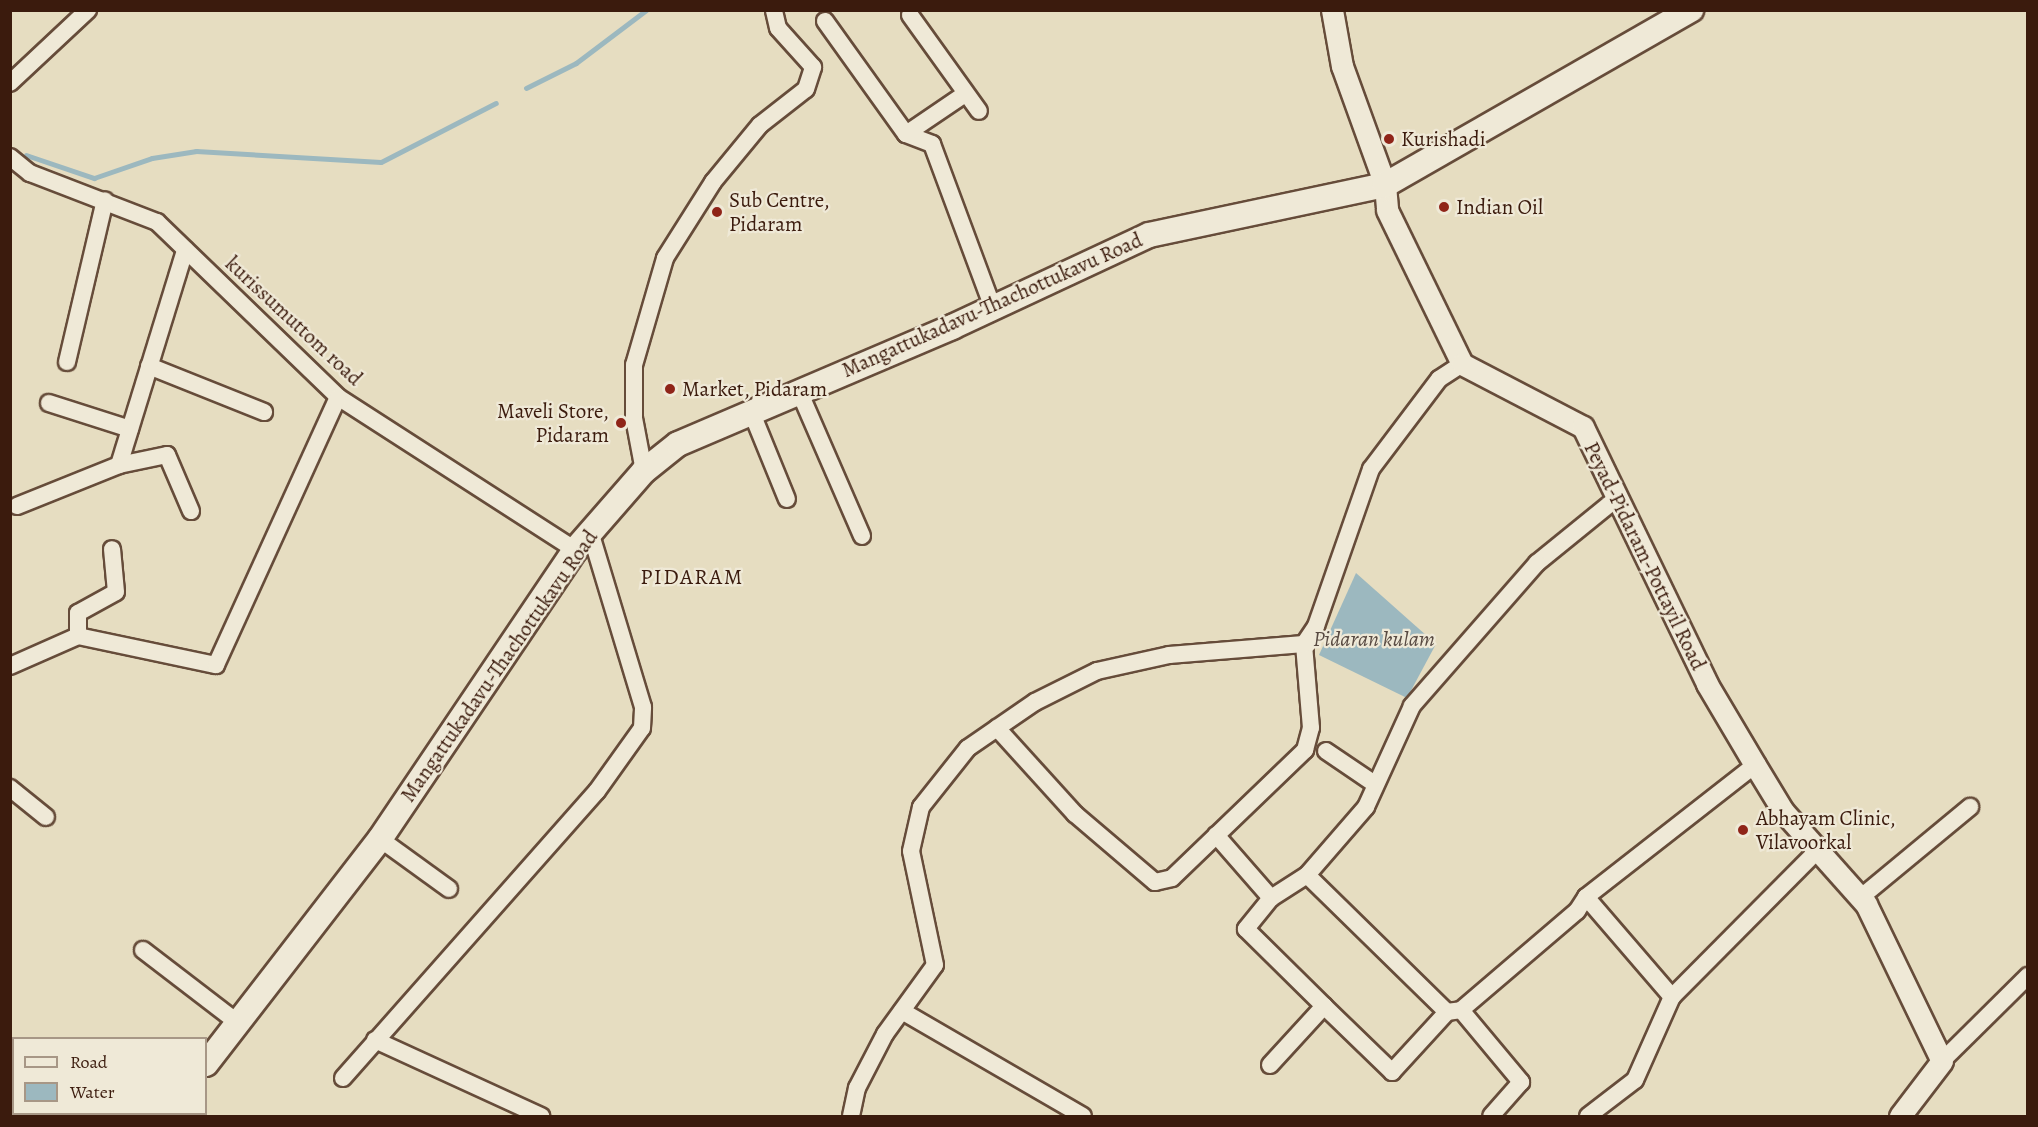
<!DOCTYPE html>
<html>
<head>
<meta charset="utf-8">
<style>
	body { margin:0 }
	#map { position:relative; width:2038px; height:1127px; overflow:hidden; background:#e6ddc1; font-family:Alegreya,serif }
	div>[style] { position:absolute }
	.water>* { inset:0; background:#9cb8bf }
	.stream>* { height:5px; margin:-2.5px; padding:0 2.5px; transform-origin:2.5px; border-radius:2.5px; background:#9cb8bf }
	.roads { filter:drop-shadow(2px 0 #664c3a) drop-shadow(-2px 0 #664c3a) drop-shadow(0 2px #664c3a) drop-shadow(0 -2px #664c3a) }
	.minor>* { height:16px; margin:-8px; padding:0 8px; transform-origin:8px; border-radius:8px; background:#efe9d7 }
	.tertiary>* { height:21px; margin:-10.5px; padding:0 10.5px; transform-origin:10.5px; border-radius:10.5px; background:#efe9d7 }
	.secondary>* { height:24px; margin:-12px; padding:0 12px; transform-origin:12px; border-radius:12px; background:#efe9d7 }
	.dots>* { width:16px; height:16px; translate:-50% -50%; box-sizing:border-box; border:3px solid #efe9d7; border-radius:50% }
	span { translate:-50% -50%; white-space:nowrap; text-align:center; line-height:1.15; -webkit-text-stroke:4.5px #efe9d7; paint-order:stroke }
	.poi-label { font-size:21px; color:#3b1b0d }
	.left { translate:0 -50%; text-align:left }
	.right { translate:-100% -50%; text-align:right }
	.street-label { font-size:21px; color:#3b1b0d }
	.neighbourhood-label { font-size:22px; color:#3b1b0d; letter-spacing:1.5px }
	.water-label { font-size:22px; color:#584a42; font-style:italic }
	.frame { position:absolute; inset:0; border:12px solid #3b1b0d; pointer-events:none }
	.legend { position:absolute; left:12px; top:1037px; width:195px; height:78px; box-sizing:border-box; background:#efe9d7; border:2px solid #a79786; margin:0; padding:8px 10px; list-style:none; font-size:18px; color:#3b1b0d }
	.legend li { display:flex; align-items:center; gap:12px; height:30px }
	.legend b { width:30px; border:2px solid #a79786 }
</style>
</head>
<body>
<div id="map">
	<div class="water">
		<div style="clip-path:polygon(1356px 573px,1436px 644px,1407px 698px,1319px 655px)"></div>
	</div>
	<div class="stream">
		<div style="left:526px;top:88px;width:56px;rotate:-26.6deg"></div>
		<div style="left:576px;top:63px;width:88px;rotate:-37.1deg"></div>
		<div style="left:26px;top:155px;width:72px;rotate:18.7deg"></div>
		<div style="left:94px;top:178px;width:61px;rotate:-19deg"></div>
		<div style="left:152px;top:158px;width:45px;rotate:-9deg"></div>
		<div style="left:196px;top:151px;width:185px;rotate:3.4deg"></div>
		<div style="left:381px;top:162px;width:129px;rotate:-27.2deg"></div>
	</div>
	<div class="roads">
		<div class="minor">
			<div style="left:910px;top:15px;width:118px;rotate:54.3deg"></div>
			<div style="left:825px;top:21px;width:139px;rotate:54.4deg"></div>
			<div style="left:906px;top:134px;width:28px;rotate:21deg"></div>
			<div style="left:932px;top:144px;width:175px;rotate:69.6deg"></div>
			<div style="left:10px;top:83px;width:107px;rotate:-43.1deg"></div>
			<div style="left:906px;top:134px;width:71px;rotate:-34.1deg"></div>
			<div style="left:10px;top:157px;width:26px;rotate:39deg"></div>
			<div style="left:30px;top:173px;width:136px;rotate:21.1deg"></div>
			<div style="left:157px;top:222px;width:252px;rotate:44deg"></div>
			<div style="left:338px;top:397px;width:282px;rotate:32.8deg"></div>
			<div style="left:67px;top:362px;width:166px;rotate:-76.8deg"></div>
			<div style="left:149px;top:366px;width:124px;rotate:21.8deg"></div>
			<div style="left:799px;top:391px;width:158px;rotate:66.5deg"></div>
			<div style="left:49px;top:403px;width:85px;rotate:17.8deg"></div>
			<div style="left:751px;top:411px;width:95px;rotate:67.8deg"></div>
			<div style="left:119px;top:465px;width:225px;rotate:-72.9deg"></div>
			<div style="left:644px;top:471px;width:54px;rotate:-100.7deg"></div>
			<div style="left:634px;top:418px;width:53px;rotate:-90deg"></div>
			<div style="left:634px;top:365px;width:111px;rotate:-73.8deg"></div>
			<div style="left:665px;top:258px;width:90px;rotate:-57.7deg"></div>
			<div style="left:713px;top:182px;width:74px;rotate:-50.5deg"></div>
			<div style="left:760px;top:125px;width:58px;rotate:-38deg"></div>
			<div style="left:806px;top:89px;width:23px;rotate:-72deg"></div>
			<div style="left:813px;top:67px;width:52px;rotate:-131.9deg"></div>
			<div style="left:778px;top:28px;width:18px;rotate:-103deg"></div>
			<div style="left:1617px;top:498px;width:103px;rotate:140.9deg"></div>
			<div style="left:1537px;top:563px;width:190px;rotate:131.2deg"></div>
			<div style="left:1412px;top:706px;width:111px;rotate:114.5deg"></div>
			<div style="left:1366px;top:807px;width:90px;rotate:130.9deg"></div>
			<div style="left:1307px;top:875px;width:196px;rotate:44.4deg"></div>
			<div style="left:1447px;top:1012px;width:14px;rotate:-8deg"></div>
			<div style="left:1461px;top:1010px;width:153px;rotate:-40.5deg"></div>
			<div style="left:1577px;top:911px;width:17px;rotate:-57deg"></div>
			<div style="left:1586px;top:897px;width:214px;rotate:-38deg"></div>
			<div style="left:17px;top:506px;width:110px;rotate:-21.9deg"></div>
			<div style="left:119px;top:465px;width:49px;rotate:-11.8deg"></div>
			<div style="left:167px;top:455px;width:61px;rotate:66.8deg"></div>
			<div style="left:78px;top:636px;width:23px;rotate:-90deg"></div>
			<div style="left:78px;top:613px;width:43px;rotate:-28.9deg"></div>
			<div style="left:116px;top:592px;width:43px;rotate:-95.3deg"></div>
			<div style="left:10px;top:666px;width:74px;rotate:-23.8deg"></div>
			<div style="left:78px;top:636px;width:141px;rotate:11.9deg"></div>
			<div style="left:216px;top:665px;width:294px;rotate:-65.5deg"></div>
			<div style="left:997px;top:728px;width:116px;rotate:47.8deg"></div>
			<div style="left:1075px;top:814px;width:105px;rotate:40.4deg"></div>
			<div style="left:1155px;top:882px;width:17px;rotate:-13deg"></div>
			<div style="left:1172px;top:878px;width:185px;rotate:-43.9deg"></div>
			<div style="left:1305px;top:750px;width:23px;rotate:-75deg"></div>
			<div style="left:1311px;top:728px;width:84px;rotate:-94.8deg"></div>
			<div style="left:1326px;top:751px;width:60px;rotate:34.2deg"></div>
			<div style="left:10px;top:788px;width:46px;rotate:38.9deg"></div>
			<div style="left:1216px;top:835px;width:84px;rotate:48.9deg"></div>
			<div style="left:380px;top:839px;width:85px;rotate:35.9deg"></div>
			<div style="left:1307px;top:875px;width:43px;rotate:147.4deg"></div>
			<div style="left:1271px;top:898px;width:40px;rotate:129deg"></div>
			<div style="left:1246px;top:929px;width:110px;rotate:44.6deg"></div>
			<div style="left:1324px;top:1006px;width:95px;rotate:44.1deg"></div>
			<div style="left:1392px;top:1072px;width:81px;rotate:-47.5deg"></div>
			<div style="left:1586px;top:897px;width:132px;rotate:49.3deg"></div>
			<div style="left:1860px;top:898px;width:143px;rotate:-39.6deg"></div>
			<div style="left:143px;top:950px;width:120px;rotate:37.5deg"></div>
			<div style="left:1461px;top:1010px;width:94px;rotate:50.2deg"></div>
			<div style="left:1521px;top:1082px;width:45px;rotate:131.4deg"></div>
			<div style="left:902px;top:1011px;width:209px;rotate:30.1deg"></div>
			<div style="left:375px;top:1040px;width:183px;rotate:24.6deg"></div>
			<div style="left:1942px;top:1061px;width:121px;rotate:-44.7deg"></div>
			<div style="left:1270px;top:1065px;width:80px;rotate:-47.5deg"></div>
			<div style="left:343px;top:1078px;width:383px;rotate:-48.5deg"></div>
			<div style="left:597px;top:791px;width:77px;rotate:-54.5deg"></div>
			<div style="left:642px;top:728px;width:21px;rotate:-87deg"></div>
			<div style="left:643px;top:707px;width:183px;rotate:-106.8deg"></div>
			<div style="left:851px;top:1116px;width:29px;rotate:-78deg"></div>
			<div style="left:857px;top:1088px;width:61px;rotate:-62.6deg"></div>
			<div style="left:885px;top:1034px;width:85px;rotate:-54.1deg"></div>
			<div style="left:935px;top:965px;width:116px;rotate:-101.9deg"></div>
			<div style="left:911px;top:851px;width:45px;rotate:-77.2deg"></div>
			<div style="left:921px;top:807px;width:75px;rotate:-51.5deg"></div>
			<div style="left:968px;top:748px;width:81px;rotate:-34.5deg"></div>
			<div style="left:1035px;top:702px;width:69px;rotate:-26.6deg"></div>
			<div style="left:1097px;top:671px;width:74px;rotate:-12.5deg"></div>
			<div style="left:1169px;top:655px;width:135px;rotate:-4.7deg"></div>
			<div style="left:1304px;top:644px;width:22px;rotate:-56deg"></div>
			<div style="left:1316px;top:626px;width:166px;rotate:-70.7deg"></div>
			<div style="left:1371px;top:469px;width:113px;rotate:-52.9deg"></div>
			<div style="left:1439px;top:379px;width:27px;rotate:-33deg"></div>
			<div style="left:1588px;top:1116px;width:59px;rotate:-37.5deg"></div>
			<div style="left:1635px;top:1080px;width:91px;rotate:-66deg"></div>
			<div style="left:1672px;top:997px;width:207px;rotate:-45.2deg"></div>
		</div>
		<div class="tertiary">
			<div style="left:1332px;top:10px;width:57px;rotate:79.9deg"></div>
			<div style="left:1342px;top:66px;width:127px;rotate:70.1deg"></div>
			<div style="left:1385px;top:185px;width:25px;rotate:85deg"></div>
			<div style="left:1387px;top:210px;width:171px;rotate:64deg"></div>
			<div style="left:1462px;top:364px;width:136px;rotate:27.5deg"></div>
			<div style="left:1583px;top:427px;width:285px;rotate:64.2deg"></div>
			<div style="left:1707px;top:684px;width:94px;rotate:59.3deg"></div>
			<div style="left:1755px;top:765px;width:54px;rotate:58.7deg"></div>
			<div style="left:1783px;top:811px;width:125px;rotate:48.3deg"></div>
			<div style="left:1866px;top:904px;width:174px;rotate:64.2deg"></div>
			<div style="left:1942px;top:1061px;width:69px;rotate:127.4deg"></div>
		</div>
		<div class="secondary">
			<div style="left:206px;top:1064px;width:284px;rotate:-52.3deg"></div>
			<div style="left:380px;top:839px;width:349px;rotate:-56deg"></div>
			<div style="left:575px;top:550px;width:105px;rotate:-48.9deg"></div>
			<div style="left:644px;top:471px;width:43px;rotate:-38.5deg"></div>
			<div style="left:678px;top:444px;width:298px;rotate:-23.1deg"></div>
			<div style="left:952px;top:327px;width:217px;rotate:-25deg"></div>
			<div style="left:1149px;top:235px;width:241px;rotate:-12deg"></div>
			<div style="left:1385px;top:185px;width:353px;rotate:-29.8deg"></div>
			<div style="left:165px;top:1116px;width:3px;rotate:-45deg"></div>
		</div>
	</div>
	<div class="dots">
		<div style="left:1389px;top:139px;background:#8f2418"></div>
		<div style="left:1444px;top:207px;background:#8f2418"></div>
		<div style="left:717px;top:212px;background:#8f2418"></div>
		<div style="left:670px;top:389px;background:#8f2418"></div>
		<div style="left:621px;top:423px;background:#8f2418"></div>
		<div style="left:1743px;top:830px;background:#8f2418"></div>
	</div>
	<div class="poi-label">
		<span class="left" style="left:1401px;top:139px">Kurishadi</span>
		<span class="left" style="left:729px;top:212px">Sub Centre,<br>Pidaram</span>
		<span class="left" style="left:1456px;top:207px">Indian Oil</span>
		<span class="left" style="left:682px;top:389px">Market, Pidaram</span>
		<span class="right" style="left:609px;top:423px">Maveli Store,<br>Pidaram</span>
		<span class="left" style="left:1756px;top:830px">Abhayam Clinic,<br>Vilavoorkal</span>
	</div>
	<div class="street-label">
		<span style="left:992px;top:305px;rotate:-24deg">Mangattukadavu-Thachottukavu Road</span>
		<span style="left:294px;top:321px;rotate:43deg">kurissumuttom road</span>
		<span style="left:1645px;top:556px;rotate:64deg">Peyad-Pidaram-Pottayil Road</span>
		<span style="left:499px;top:666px;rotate:-55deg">Mangattukadavu-Thachottukavu Road</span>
	</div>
	<div class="neighbourhood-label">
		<span style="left:692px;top:578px">PIDARAM</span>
	</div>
	<div class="water-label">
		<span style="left:1374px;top:640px">Pidaran kulam</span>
	</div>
	<div class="frame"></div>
	<ul class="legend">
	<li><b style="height:8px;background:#efe9d7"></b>Road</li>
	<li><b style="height:16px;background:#9cb8bf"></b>Water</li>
	</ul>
</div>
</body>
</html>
